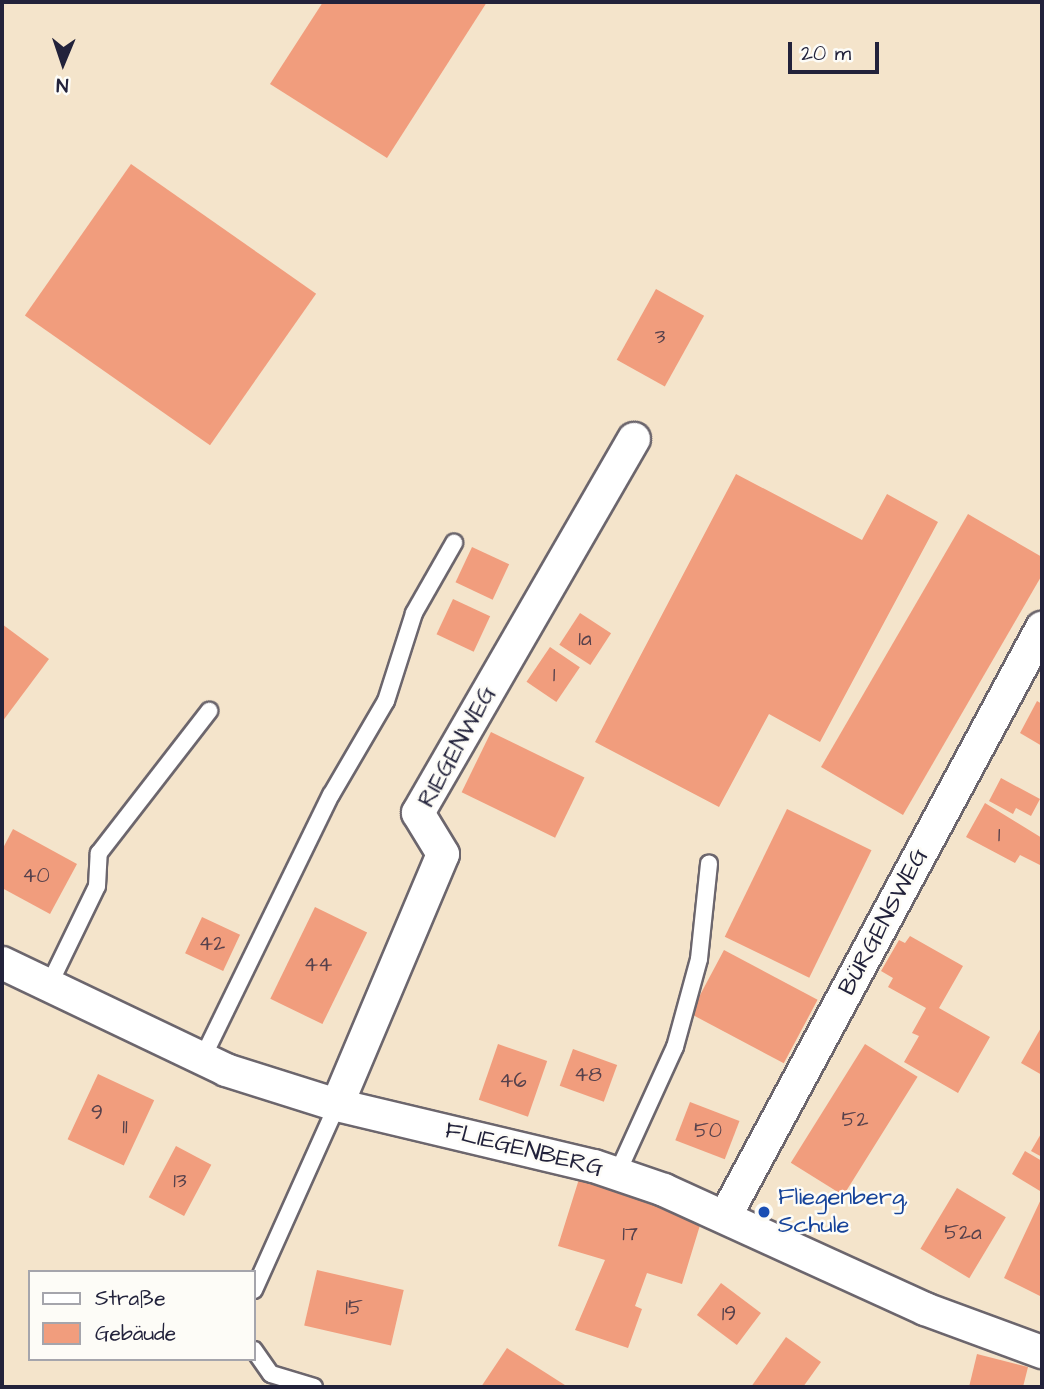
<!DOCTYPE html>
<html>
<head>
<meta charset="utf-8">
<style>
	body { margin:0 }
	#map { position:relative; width:1044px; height:1389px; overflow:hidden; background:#f4e4cb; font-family:"Architects Daughter",sans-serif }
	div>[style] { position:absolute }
	.building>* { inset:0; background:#f19d7d; transform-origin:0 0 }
	.roads { filter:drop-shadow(2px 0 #6c666d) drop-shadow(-2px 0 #6c666d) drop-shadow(0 2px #6c666d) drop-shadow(0 -2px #6c666d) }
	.service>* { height:16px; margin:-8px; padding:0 8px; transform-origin:8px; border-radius:8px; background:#fff }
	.minor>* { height:32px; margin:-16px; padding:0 16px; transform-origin:16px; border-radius:16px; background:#fff }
	.dots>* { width:19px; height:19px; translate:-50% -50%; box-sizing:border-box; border:4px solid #fdfcf7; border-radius:50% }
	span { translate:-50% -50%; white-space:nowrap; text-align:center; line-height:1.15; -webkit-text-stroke:5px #fdfcf7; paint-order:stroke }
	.number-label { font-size:21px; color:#56414c }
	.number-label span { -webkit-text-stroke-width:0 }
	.street-label { font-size:24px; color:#22223b }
	.transit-label { font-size:24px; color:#164399 }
	.left { translate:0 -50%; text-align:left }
	.frame { position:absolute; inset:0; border:4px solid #22223b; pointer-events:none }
	.legend { position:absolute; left:28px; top:1270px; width:228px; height:91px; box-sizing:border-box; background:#fdfcf7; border:2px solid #a5a5ac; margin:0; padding:9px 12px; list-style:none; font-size:21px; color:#22223b }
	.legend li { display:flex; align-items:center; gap:14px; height:35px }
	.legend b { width:35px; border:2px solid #a5a5ac }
	.north { position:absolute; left:28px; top:28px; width:70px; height:70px; -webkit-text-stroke:5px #fdfcf7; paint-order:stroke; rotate:182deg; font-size:19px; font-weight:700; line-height:28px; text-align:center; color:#22223b }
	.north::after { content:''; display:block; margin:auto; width:24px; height:32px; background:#22223b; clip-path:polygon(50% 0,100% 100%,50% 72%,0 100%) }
	.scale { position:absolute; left:788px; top:42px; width:91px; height:32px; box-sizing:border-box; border:4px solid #22223b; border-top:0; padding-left:9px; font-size:21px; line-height:24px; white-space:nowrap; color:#22223b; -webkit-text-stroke:5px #fdfcf7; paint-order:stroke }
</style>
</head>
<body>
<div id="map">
	<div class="building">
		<div style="clip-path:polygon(323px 2px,487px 2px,387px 158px,270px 84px)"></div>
		<div style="left:131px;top:164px;width:226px;height:185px;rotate:35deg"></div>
		<div style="left:656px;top:289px;width:55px;height:81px;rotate:29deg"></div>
		<div style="clip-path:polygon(736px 474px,862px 540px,887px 494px,938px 522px,820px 742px,769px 714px,719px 807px,595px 742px)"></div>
		<div style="clip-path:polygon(968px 514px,1042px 557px,1042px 575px,903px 815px,821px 767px)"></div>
		<div style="left:472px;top:547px;width:41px;height:39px;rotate:25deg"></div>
		<div style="left:453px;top:599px;width:41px;height:39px;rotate:25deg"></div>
		<div style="left:580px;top:613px;width:37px;height:38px;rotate:33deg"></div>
		<div style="clip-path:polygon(2px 624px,49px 659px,2px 722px)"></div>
		<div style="left:550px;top:647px;width:36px;height:42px;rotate:34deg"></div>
		<div style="clip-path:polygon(1037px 701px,1042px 704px,1042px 746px,1020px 733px)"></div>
		<div style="left:491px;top:732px;width:104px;height:67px;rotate:26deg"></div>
		<div style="clip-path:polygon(1001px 778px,1040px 799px,1031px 816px,1016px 808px,1013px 814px,989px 801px)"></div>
		<div style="clip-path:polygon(985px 803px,1042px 838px,1042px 866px,1020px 855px,1015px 863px,966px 837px)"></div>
		<div style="left:787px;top:809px;width:94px;height:142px;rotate:26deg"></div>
		<div style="clip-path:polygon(13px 829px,77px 864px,50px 914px,2px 888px,2px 850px)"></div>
		<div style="left:315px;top:907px;width:58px;height:102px;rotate:26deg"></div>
		<div style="left:202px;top:917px;width:42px;height:40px;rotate:25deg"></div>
		<div style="clip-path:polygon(910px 936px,963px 966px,939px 1008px,990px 1037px,958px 1093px,904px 1062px,919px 1036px,912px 1033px,926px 1008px,888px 987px,893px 978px,881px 971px,899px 940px,905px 943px)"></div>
		<div style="left:724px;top:950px;width:106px;height:72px;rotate:28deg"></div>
		<div style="clip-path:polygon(1042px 1026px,1042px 1075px,1021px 1063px)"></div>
		<div style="left:498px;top:1044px;width:52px;height:59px;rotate:19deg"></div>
		<div style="left:865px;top:1044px;width:62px;height:140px;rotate:32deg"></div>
		<div style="left:573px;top:1049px;width:47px;height:39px;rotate:20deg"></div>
		<div style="left:98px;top:1074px;width:62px;height:72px;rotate:25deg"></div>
		<div style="left:690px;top:1102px;width:53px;height:41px;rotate:21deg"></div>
		<div style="clip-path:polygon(1042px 1132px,1042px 1157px,1031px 1151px)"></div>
		<div style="left:176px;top:1146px;width:40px;height:58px;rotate:28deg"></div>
		<div style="clip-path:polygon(1025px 1151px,1042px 1161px,1040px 1191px,1012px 1174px)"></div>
		<div style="clip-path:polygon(579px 1179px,701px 1222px,682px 1284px,647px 1273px,635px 1306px,642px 1309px,628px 1348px,575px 1330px,605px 1260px,558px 1246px)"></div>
		<div style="left:957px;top:1188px;width:57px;height:71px;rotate:31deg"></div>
		<div style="clip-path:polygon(1042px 1197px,1042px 1297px,1004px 1278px)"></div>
		<div style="left:317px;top:1270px;width:89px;height:57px;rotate:13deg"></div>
		<div style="left:721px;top:1283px;width:50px;height:40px;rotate:37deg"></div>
		<div style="clip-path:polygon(786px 1337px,821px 1362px,803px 1387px,751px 1387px)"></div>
		<div style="clip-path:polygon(507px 1348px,568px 1387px,481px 1387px)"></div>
		<div style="clip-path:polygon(977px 1354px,1028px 1367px,1023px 1387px,969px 1387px)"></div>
	</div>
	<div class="roads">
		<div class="service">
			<div style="left:48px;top:987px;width:112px;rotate:-64.1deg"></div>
			<div style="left:97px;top:886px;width:33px;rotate:-87deg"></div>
			<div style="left:99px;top:853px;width:180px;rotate:-52.2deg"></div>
			<div style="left:202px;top:1059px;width:294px;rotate:-64deg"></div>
			<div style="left:331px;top:795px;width:109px;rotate:-59.7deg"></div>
			<div style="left:386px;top:701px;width:92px;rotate:-72.3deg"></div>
			<div style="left:414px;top:613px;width:81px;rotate:-60.3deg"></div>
			<div style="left:617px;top:1174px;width:140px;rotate:-65.5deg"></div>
			<div style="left:675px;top:1047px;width:91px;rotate:-74.7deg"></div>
			<div style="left:699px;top:959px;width:96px;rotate:-84deg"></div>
			<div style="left:254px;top:1290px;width:203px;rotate:-65.8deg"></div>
			<div style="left:254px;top:1350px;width:29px;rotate:55deg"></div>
			<div style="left:271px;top:1374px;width:45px;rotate:16.8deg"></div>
		</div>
		<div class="minor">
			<div style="left:2px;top:963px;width:248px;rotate:25.5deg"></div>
			<div style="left:226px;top:1070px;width:116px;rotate:17.5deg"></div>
			<div style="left:337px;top:1105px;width:264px;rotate:13.4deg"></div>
			<div style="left:594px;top:1166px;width:74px;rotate:18.9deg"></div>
			<div style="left:664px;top:1190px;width:287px;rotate:24.5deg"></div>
			<div style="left:925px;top:1309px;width:125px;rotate:20.2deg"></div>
			<div style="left:337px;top:1105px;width:272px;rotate:-67.1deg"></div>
			<div style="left:443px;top:854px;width:48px;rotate:-121.4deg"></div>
			<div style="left:418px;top:813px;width:432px;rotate:-60deg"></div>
			<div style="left:726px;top:1215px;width:667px;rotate:-61.71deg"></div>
		</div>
	</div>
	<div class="dots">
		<div style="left:764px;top:1212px;background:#1a4fb4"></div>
	</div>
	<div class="number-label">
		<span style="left:660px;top:337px">3</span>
		<span style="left:585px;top:639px">1a</span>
		<span style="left:554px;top:675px">1</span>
		<span style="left:999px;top:835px">1</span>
		<span style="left:36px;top:876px">40</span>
		<span style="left:212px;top:944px">42</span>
		<span style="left:318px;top:965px">44</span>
		<span style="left:588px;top:1075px">48</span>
		<span style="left:513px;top:1081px">46</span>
		<span style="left:97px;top:1113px">9</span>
		<span style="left:855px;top:1120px">52</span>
		<span style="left:125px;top:1127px">11</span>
		<span style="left:708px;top:1131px">50</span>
		<span style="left:180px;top:1181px">13</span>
		<span style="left:963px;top:1233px">52a</span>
		<span style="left:630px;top:1234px">17</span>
		<span style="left:354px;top:1308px">15</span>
		<span style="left:729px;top:1314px">19</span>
	</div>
	<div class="street-label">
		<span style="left:458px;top:747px;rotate:-61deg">RIEGENWEG</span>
		<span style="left:884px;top:922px;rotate:-62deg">BÜRGENSWEG</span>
		<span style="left:524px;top:1150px;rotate:14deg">FLIEGENBERG</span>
	</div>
	<div class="transit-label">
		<span class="left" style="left:778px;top:1212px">Fliegenberg,<br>Schule</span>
	</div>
	<div class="frame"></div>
	<ul class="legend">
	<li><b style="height:9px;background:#fff"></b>Straße</li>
	<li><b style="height:19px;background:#f19d7d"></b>Gebäude</li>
	</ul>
	<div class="north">N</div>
	<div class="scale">20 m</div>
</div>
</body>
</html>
